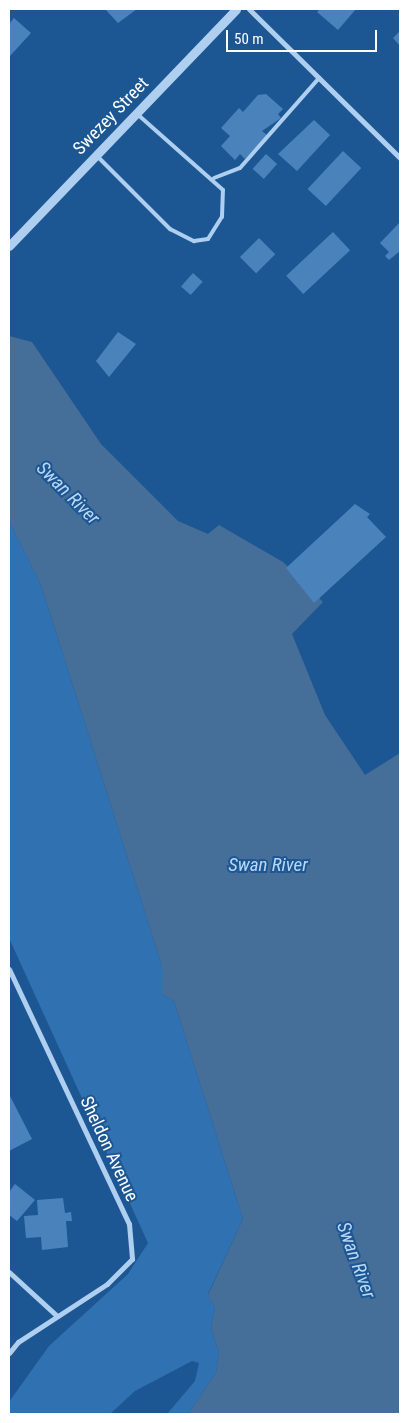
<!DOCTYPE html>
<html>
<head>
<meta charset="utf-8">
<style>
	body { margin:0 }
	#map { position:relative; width:409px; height:1423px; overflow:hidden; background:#1d5793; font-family:"Roboto Condensed",sans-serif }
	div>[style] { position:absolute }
	.green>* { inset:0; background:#3071b1 }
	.water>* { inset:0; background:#456e99 }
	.building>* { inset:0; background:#4a82bc; transform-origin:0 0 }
	.service>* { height:4px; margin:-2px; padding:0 2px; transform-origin:2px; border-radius:2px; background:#aecfef }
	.minor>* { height:5px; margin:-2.5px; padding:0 2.5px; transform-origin:2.5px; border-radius:2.5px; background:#aecfef }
	.tertiary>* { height:9px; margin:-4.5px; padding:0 4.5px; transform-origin:4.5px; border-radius:4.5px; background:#aecfef }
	span { translate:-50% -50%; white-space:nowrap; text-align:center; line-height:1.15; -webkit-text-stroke:4px #1d5793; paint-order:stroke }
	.street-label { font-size:18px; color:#fff }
	.water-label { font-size:19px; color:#bad8f5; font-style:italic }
	.frame { position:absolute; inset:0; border:10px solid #fff; pointer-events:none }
	.scale { position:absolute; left:226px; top:30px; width:151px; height:22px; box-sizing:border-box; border:2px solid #fff; border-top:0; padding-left:6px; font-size:15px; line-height:18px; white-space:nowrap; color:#fff; -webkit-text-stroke:4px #1d5793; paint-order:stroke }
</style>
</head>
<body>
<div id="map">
	<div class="green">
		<div style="clip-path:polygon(9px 521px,41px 585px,162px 966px,162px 994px,174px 1001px,243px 1219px,208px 1294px,215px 1308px,211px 1327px,219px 1353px,216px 1373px,188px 1414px,167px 1414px,195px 1381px,199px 1363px,192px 1361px,135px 1391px,110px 1414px,9px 1414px,9px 1402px,49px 1346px,128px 1274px,148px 1243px,9px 938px)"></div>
	</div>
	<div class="water">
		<div style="clip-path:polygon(9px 336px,32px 342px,101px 444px,178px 521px,208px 534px,219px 525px,283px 562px,323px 602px,292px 634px,325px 715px,365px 775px,400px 753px,400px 1414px,188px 1414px,216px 1373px,219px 1353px,211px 1327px,215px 1308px,208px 1295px,243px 1219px,174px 1001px,162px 994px,162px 966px,41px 585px,9px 521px)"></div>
	</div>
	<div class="building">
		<div style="clip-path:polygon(105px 9px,137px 9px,118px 23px)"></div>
		<div style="clip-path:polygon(320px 9px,356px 9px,338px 30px,317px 12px)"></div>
		<div style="clip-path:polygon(14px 18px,31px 33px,10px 56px,9px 24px)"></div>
		<div style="clip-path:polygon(400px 31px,400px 46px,393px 38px)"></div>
		<div style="clip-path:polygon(266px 94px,283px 109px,278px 114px,281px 118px,262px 131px,267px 135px,245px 159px,240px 154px,235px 160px,221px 146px,230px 136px,221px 128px,239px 108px,243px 112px,258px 95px)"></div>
		<div style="clip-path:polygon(314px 120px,330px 135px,297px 171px,278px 154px)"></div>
		<div style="left:343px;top:151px;width:25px;height:52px;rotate:43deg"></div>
		<div style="left:266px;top:154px;width:15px;height:20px;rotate:42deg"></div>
		<div style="clip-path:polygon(400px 222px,400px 251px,389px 260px,385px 256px,389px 252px,380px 243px)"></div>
		<div style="left:333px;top:232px;width:25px;height:64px;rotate:47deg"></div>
		<div style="left:259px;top:238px;width:23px;height:27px;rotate:45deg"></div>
		<div style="left:193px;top:273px;width:13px;height:18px;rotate:42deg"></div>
		<div style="clip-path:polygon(118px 332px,136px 344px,109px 377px,96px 361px)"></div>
		<div style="clip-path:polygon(355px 504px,370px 514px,367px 517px,386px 537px,314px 603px,286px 568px)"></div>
		<div style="clip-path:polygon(9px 1094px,32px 1139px,9px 1151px)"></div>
		<div style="clip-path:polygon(15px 1184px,35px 1200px,17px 1221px,9px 1215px,9px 1192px)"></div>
		<div style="clip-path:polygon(63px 1198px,65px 1213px,71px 1212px,72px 1221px,66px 1221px,68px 1247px,42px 1250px,41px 1237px,26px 1238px,24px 1216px,38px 1215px,37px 1200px)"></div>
	</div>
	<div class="service">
		<div style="left:96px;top:155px;width:105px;rotate:45deg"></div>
		<div style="left:170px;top:229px;width:27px;rotate:27deg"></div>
		<div style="left:194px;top:241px;width:14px;rotate:-8deg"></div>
		<div style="left:208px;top:239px;width:26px;rotate:-58deg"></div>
		<div style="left:222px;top:217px;width:27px;rotate:-88deg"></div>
		<div style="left:223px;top:190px;width:115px;rotate:-138.5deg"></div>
		<div style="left:214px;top:178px;width:28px;rotate:-21deg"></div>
		<div style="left:240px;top:168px;width:120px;rotate:-48.7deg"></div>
	</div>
	<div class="minor">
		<div style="left:249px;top:9px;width:212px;rotate:44.6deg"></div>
		<div style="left:9px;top:969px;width:282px;rotate:64.8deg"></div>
		<div style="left:129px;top:1224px;width:35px;rotate:85deg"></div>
		<div style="left:132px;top:1259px;width:35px;rotate:135deg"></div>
		<div style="left:107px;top:1284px;width:106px;rotate:146.9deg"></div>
		<div style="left:18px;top:1342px;width:14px;rotate:129deg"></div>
		<div style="left:9px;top:1272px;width:65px;rotate:42.5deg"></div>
	</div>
	<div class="tertiary">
		<div style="left:9px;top:246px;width:328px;rotate:-46.2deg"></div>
	</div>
	<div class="street-label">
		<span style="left:111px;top:116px;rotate:-46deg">Swezey Street</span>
		<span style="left:109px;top:1149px;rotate:65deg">Sheldon Avenue</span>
	</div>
	<div class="water-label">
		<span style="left:68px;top:493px;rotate:45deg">Swan River</span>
		<span style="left:268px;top:865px">Swan River</span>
		<span style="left:356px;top:1260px;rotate:70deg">Swan River</span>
	</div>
	<div class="frame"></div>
	<div class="scale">50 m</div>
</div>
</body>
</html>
